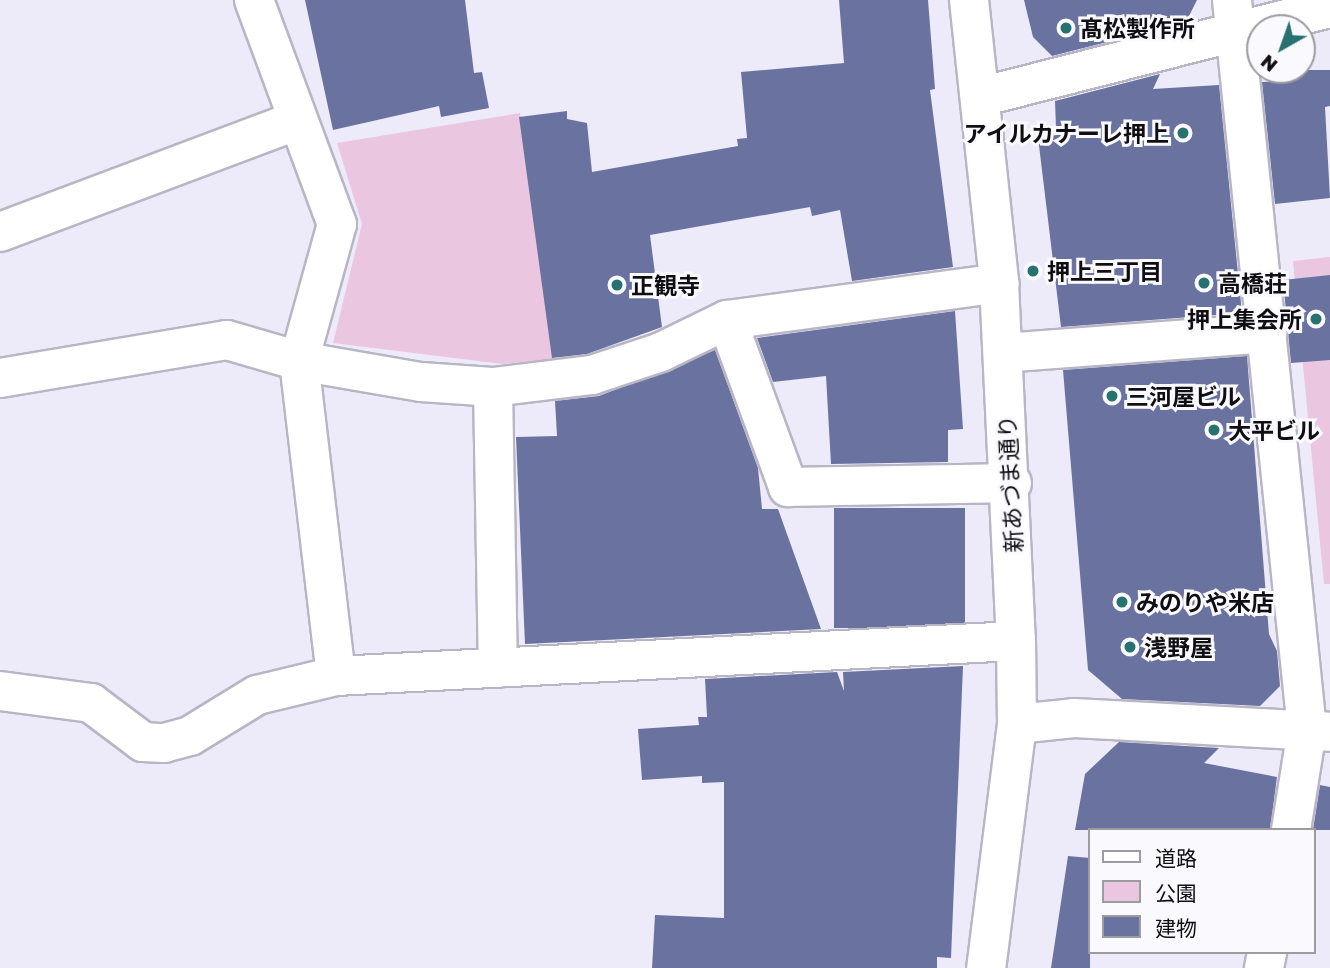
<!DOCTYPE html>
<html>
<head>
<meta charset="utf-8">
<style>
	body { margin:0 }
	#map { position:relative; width:1330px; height:968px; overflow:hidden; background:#edeafa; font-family:"Golos Text","Noto Sans JP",sans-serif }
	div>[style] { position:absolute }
	.green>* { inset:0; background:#ebc6e1 }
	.building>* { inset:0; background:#6a73a0; transform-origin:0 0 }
	.roads { filter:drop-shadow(2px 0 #b8b5c4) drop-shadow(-2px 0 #b8b5c4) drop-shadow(0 2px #b8b5c4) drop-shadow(0 -2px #b8b5c4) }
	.minor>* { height:38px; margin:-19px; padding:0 19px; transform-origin:19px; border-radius:19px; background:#fff }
	.dots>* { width:19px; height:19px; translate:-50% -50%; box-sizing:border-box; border:4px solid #faf9fd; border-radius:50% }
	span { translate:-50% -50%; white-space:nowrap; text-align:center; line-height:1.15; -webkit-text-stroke:6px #faf9fd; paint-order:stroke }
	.poi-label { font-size:23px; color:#0f0e13; font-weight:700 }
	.left { translate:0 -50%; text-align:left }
	.right { translate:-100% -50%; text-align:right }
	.street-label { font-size:23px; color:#0f0e13 }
	.legend { position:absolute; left:1088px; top:828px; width:228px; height:126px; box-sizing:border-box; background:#faf9fd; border:2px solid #9c9b9f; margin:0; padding:9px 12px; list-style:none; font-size:21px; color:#0f0e13 }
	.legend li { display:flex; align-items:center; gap:14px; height:35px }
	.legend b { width:35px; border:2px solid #9c9b9f }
	.north { position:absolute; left:1246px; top:14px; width:70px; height:70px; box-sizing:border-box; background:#faf9fd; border:2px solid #9c9b9f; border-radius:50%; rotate:220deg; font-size:19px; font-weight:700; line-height:28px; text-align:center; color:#0f0e13 }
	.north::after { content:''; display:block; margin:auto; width:24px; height:32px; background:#277171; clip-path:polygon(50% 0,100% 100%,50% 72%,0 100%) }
</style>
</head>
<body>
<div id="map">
	<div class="green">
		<div style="clip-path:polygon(520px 113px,555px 359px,502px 364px,333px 343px,362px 224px,337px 143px)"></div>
		<div style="clip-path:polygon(1330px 257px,1330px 584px,1324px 584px,1293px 261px)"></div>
	</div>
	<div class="building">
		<div style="clip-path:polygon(305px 0,465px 0,474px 73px,482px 72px,489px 108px,441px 117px,439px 106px,333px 130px)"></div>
		<div style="clip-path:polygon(839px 0,928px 0,935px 89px,930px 90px,953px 267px,852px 281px,840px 210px,812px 216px,810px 207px,650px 235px,662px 327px,587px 354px,552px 358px,519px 117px,567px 111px,567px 119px,587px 123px,592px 172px,738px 146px,737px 139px,747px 138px,741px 72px,844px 63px)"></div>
		<div style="clip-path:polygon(1024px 0,1197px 0,1186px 22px,1052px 56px,1033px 37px)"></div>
		<div style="clip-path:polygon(1277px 70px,1330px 70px,1330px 106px,1325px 107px,1330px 198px,1275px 204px,1262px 82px,1281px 81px)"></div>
		<div style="clip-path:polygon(1160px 74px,1153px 89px,1219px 85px,1242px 313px,1061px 327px,1037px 129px,1056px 128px,1055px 101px)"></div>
		<div style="clip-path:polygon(1330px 275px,1330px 360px,1291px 363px,1283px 280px)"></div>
		<div style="clip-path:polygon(955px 311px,963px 429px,948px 430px,948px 462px,831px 464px,826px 376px,773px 382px,757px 338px)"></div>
		<div style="clip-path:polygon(715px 350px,758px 468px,762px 509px,778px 509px,821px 629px,525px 644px,516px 437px,557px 436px,555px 401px,599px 396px)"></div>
		<div style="clip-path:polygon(1247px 356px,1269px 634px,1277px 651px,1280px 686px,1260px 706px,1122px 699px,1088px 670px,1063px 370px)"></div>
		<div style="left:834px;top:508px;width:131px;height:120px"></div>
		<div style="clip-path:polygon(963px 666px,951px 958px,937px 957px,937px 968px,652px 968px,655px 915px,724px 918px,724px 782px,702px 783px,702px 776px,642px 780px,638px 729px,699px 725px,698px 717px,707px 717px,705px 679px,837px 672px,844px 691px,843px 672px)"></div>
		<div style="clip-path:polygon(1119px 742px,1219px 748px,1204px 763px,1277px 777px,1270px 830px,1075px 830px,1085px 774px)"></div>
		<div style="clip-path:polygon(1320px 785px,1330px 787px,1330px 830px,1313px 830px)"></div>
		<div style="clip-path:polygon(1068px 856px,1090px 858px,1090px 968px,1051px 968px)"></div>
	</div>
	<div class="roads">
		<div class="minor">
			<div style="left:254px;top:0;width:239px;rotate:69.7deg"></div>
			<div style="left:337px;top:224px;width:142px;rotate:105.5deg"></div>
			<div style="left:299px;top:361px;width:317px;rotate:83.3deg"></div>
			<div style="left:969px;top:0;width:285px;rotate:83.9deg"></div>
			<div style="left:999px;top:283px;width:358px;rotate:87.3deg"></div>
			<div style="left:1016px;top:641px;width:83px;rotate:89.3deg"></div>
			<div style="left:1017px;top:724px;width:246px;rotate:97.2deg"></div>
			<div style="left:1232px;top:0;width:734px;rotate:84.13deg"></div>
			<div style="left:1307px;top:730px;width:101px;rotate:99.1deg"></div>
			<div style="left:980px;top:97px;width:361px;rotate:-14.3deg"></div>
			<div style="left:0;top:232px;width:318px;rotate:-20.6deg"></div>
			<div style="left:727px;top:320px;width:178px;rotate:69.9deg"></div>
			<div style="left:788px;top:487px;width:224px;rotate:-1deg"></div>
			<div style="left:1003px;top:353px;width:265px;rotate:-4.3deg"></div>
			<div style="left:0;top:378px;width:230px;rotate:-9.5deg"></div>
			<div style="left:227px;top:340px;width:75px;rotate:16.3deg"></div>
			<div style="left:299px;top:361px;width:124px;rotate:9.8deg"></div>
			<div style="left:421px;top:382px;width:72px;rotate:4deg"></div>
			<div style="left:493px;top:387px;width:100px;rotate:-6.9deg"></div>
			<div style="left:592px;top:375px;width:73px;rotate:-18.4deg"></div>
			<div style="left:661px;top:352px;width:73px;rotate:-25.9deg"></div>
			<div style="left:727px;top:320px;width:275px;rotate:-7.7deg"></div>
			<div style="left:493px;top:387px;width:281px;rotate:89deg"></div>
			<div style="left:0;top:691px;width:92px;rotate:7.5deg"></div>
			<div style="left:91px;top:703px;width:65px;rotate:36.9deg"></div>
			<div style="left:143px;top:742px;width:21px;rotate:3deg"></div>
			<div style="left:164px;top:743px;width:27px;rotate:-15deg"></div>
			<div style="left:190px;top:736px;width:79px;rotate:-31.5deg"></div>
			<div style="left:257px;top:695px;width:81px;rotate:-13.5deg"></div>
			<div style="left:336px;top:676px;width:681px;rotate:-2.95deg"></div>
			<div style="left:1017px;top:724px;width:57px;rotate:-6deg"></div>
			<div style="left:1074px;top:718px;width:256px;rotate:3.1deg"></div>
			<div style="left:1264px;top:968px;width:16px;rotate:-79deg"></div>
		</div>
	</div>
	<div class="dots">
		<div style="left:1066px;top:28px;background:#277171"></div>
		<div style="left:1183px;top:133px;background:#277171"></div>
		<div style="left:1033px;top:271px;background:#277171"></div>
		<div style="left:1204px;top:283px;background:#277171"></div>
		<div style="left:617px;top:285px;background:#277171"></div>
		<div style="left:1316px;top:319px;background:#277171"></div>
		<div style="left:1112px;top:396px;background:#277171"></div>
		<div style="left:1214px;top:430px;background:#277171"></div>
		<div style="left:1122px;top:602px;background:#277171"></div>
		<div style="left:1130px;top:647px;background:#277171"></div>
	</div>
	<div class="poi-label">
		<span class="left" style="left:1080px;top:28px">髙松製作所</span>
		<span class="right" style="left:1169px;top:133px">アイルカナーレ押上</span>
		<span class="left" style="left:1047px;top:271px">押上三丁目</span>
		<span class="left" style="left:1218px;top:283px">高橋荘</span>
		<span class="left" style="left:631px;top:285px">正観寺</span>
		<span class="right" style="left:1302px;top:319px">押上集会所</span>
		<span class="left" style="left:1126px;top:396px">三河屋ビル</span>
		<span class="left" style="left:1228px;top:430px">大平ビル</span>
		<span class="left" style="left:1136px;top:602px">みのりや米店</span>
		<span class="left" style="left:1144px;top:647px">浅野屋</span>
	</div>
	<div class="street-label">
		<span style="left:1010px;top:484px;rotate:-93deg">新あづま通り</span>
	</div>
	<ul class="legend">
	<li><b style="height:9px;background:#fff"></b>道路</li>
	<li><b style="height:19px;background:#ebc6e1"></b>公園</li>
	<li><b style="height:19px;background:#6a73a0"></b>建物</li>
	</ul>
	<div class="north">N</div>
</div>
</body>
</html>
